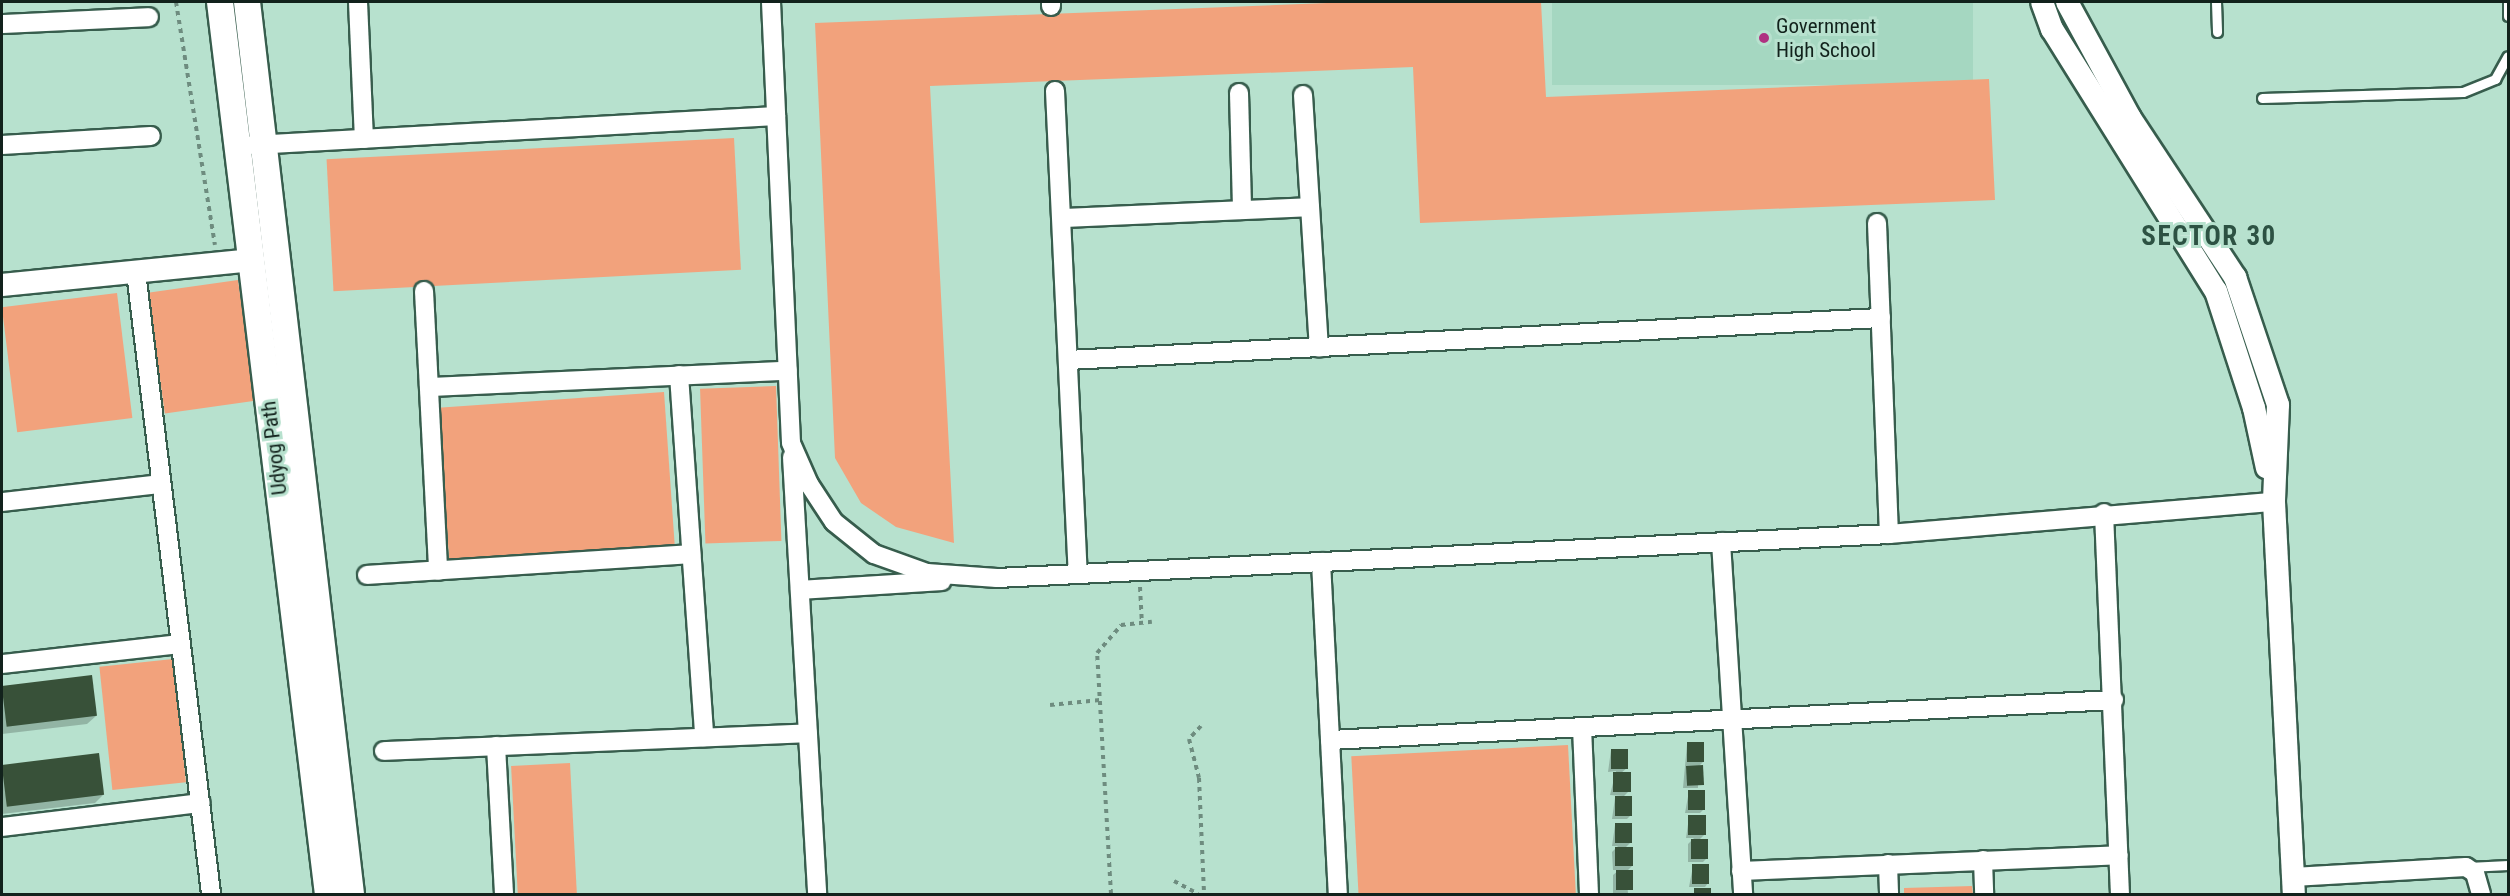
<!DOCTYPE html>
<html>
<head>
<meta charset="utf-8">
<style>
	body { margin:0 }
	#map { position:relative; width:2510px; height:896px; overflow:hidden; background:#b7e1ce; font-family:"Roboto Condensed",sans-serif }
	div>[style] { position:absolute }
	.built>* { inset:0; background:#a5d7c1; transform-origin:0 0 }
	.green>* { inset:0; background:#f2a27c; transform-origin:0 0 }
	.shadow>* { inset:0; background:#0003 }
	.building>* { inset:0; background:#385139; transform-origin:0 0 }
	.path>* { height:4px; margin-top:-2px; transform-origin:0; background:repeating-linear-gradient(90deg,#6e8c7f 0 4.5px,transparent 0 9px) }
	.roads { filter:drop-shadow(2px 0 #375d4d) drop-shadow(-2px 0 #375d4d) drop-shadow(0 2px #375d4d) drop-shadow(0 -2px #375d4d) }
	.service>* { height:9px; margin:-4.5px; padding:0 4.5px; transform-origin:4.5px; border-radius:4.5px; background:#fff }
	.minor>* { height:18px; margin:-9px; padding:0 9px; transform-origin:9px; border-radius:9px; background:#fff }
	.tertiary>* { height:22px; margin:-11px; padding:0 11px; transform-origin:11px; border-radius:11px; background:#fff }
	.secondary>* { height:26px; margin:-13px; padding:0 13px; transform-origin:13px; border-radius:13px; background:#fff }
	.dots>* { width:16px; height:16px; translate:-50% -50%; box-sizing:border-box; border:3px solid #b7e1ce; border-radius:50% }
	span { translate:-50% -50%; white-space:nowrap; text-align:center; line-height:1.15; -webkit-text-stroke:6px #b7e1ce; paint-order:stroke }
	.poi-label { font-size:21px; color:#12221c }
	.left { translate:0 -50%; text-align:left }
	.street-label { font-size:21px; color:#12221c }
	.district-label { font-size:27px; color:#2d5243; font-weight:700; letter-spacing:1.5px }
	.frame { position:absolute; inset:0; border:3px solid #12221c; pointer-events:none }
</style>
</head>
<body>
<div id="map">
	<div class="built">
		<div style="left:1552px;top:2px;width:421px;height:83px"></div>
	</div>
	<div class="green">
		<div style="clip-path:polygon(1352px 2px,1541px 2px,1546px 97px,1989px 79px,1995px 200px,1420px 223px,1413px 67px,930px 86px,954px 543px,896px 527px,861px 503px,835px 458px,815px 23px)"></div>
		<div style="left:734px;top:138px;width:132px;height:408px;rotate:87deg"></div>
		<div style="left:238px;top:280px;width:122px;height:91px;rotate:82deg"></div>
		<div style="left:117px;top:293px;width:126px;height:116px;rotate:83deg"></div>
		<div style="left:776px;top:386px;width:155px;height:76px;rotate:88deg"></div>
		<div style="left:664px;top:392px;width:153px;height:226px;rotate:86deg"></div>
		<div style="left:173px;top:659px;width:124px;height:74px;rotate:84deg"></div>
		<div style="left:1568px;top:745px;width:149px;height:217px;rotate:87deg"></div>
		<div style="left:570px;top:763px;width:131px;height:59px;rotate:87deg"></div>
		<div style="clip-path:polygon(1972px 886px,1973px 894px,1904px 894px,1904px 888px)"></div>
	</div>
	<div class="shadow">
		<div style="clip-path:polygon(91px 676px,96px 716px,87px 724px,2px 734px,2px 687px)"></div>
		<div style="clip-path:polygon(1687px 744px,1703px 762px,1698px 767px,1698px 788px,1683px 788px)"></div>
		<div style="clip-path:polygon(1611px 750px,1627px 768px,1621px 773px,1629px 791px,1624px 796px,1610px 795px,1616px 771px,1608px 772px)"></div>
		<div style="clip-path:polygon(98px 755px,103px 795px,95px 803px,2px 814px,2px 766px)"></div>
		<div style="clip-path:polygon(1689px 791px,1704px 809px,1700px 813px,1685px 813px)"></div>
		<div style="clip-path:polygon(1615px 798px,1631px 815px,1627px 819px,1612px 819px)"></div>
		<div style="clip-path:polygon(1689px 817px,1705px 834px,1698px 841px,1707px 858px,1703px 862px,1688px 862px,1688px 844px,1694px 838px,1686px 838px)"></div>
		<div style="clip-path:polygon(1615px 825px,1631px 842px,1625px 848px,1632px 866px,1626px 872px,1628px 893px,1613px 893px,1613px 875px,1619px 870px,1613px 870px,1612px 852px,1618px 846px,1612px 846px)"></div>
		<div style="clip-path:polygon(1693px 866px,1708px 883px,1705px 887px,1689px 887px)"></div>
	</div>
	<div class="building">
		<div style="left:92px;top:675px;width:41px;height:91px;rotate:83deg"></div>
		<div style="left:1687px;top:742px;width:17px;height:20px"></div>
		<div style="left:1611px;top:749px;width:17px;height:20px"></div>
		<div style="left:99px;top:753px;width:42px;height:98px;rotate:83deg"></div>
		<div style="left:1703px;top:765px;width:20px;height:17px;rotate:87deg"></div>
		<div style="left:1613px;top:772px;width:18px;height:20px"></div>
		<div style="left:1688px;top:790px;width:17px;height:20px"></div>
		<div style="left:1615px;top:796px;width:17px;height:20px"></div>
		<div style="left:1688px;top:815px;width:18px;height:20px"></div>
		<div style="left:1615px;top:823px;width:17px;height:20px"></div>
		<div style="left:1691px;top:839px;width:17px;height:20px"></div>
		<div style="left:1615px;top:847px;width:18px;height:19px"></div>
		<div style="left:1692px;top:864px;width:17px;height:20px"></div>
		<div style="left:1616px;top:870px;width:17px;height:20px"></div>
		<div style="left:1694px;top:888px;width:17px;height:6px"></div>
	</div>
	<div class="path">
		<div style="left:176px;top:2px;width:246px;rotate:80.9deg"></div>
		<div style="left:1140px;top:587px;width:35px;rotate:87deg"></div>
		<div style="left:1050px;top:705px;width:50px;rotate:-5.7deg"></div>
		<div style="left:1201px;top:726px;width:18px;rotate:133deg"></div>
		<div style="left:1189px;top:739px;width:40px;rotate:75.6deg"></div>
		<div style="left:1199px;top:778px;width:116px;rotate:87.5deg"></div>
		<div style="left:1174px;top:881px;width:27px;rotate:28deg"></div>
		<div style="left:1111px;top:894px;width:241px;rotate:-93.3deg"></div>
		<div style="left:1097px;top:653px;width:37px;rotate:-49deg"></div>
		<div style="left:1121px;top:625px;width:31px;rotate:-6deg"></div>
	</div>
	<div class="roads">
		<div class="service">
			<div style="left:2216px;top:2px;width:30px;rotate:88deg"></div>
			<div style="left:2508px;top:2px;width:14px;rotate:90deg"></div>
			<div style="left:2262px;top:98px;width:201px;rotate:-1.7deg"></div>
			<div style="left:2463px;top:92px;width:35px;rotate:-22deg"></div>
			<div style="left:2495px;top:79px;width:26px;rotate:-61deg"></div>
			<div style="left:2468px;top:867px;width:40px;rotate:-2.9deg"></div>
		</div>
		<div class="minor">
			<div style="left:358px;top:2px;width:137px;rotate:87.5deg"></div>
			<div style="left:771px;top:2px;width:441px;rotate:87.4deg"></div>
			<div style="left:791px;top:443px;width:45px;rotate:66.3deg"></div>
			<div style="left:809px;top:484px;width:45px;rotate:56.7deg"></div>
			<div style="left:834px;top:522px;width:51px;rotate:38.7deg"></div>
			<div style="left:874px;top:554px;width:56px;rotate:19.7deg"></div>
			<div style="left:927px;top:573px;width:70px;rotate:4.1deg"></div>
			<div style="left:997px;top:578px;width:893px;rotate:-2.82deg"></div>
			<div style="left:1889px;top:534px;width:386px;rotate:-4.8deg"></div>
			<div style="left:1051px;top:2px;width:4px;rotate:90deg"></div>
			<div style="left:2px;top:24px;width:147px;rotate:-2.7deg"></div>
			<div style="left:1055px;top:91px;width:483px;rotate:87.3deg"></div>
			<div style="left:1239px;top:93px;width:117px;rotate:88.5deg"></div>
			<div style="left:1303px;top:95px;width:253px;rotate:86.4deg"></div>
			<div style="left:2px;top:145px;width:149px;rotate:-3.5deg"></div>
			<div style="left:253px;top:145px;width:524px;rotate:-3.17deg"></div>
			<div style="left:1062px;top:218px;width:248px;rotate:-2.5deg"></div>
			<div style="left:1877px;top:223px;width:311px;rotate:87.8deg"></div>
			<div style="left:136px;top:272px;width:627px;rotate:83.12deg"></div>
			<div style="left:424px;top:291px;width:280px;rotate:87.1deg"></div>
			<div style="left:1068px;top:360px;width:814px;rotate:-2.96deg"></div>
			<div style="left:679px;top:375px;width:363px;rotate:86deg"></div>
			<div style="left:429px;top:387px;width:359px;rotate:-2.6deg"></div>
			<div style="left:792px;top:457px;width:438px;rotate:86.7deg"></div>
			<div style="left:2px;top:502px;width:158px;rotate:-6.5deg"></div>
			<div style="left:2104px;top:513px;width:381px;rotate:87.6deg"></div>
			<div style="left:1721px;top:542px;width:353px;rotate:86.4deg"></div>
			<div style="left:1321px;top:562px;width:332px;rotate:87.1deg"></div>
			<div style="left:367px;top:575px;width:325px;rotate:-3.7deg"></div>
			<div style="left:800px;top:590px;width:142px;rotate:-3.6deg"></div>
			<div style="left:2px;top:664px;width:179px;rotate:-6.4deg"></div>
			<div style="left:1582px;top:727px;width:167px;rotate:87.6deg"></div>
			<div style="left:1330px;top:740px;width:785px;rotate:-2.92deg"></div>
			<div style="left:496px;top:746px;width:148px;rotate:86.9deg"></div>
			<div style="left:384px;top:751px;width:424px;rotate:-2.4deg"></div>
			<div style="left:2px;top:827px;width:200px;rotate:-6.9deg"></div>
			<div style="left:1983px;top:860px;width:34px;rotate:88deg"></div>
			<div style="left:1888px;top:864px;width:30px;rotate:88deg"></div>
			<div style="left:1741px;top:871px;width:378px;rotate:-2.4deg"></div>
			<div style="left:2293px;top:877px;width:173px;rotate:-3.3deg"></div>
			<div style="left:2466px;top:867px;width:11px;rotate:34deg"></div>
			<div style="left:2475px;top:873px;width:22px;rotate:74deg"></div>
		</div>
		<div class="tertiary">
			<div style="left:2042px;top:2px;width:29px;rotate:70deg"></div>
			<div style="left:2052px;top:29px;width:309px;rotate:58deg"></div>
			<div style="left:2216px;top:291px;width:123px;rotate:72deg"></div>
			<div style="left:2254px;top:408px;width:61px;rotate:77.8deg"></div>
			<div style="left:2067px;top:2px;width:132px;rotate:61.5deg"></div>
			<div style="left:2130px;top:118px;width:191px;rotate:56.6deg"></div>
			<div style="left:2235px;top:277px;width:135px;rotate:71.4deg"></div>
			<div style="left:2278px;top:405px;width:97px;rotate:92.4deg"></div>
			<div style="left:2274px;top:502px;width:393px;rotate:87.1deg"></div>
			<div style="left:2px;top:285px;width:251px;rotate:-5.7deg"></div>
		</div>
		<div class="secondary">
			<div style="left:220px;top:2px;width:899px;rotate:83.1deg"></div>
			<div style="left:247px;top:2px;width:898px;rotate:83.35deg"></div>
		</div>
	</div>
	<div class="dots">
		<div style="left:1764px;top:38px;background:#af3181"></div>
	</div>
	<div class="poi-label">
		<span class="left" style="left:1776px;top:38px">Government<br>High School</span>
	</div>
	<div class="street-label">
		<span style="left:274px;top:448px;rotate:-97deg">Udyog Path</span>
	</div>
	<div class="district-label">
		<span style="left:2209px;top:237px">SECTOR 30</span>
	</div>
	<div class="frame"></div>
</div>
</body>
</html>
